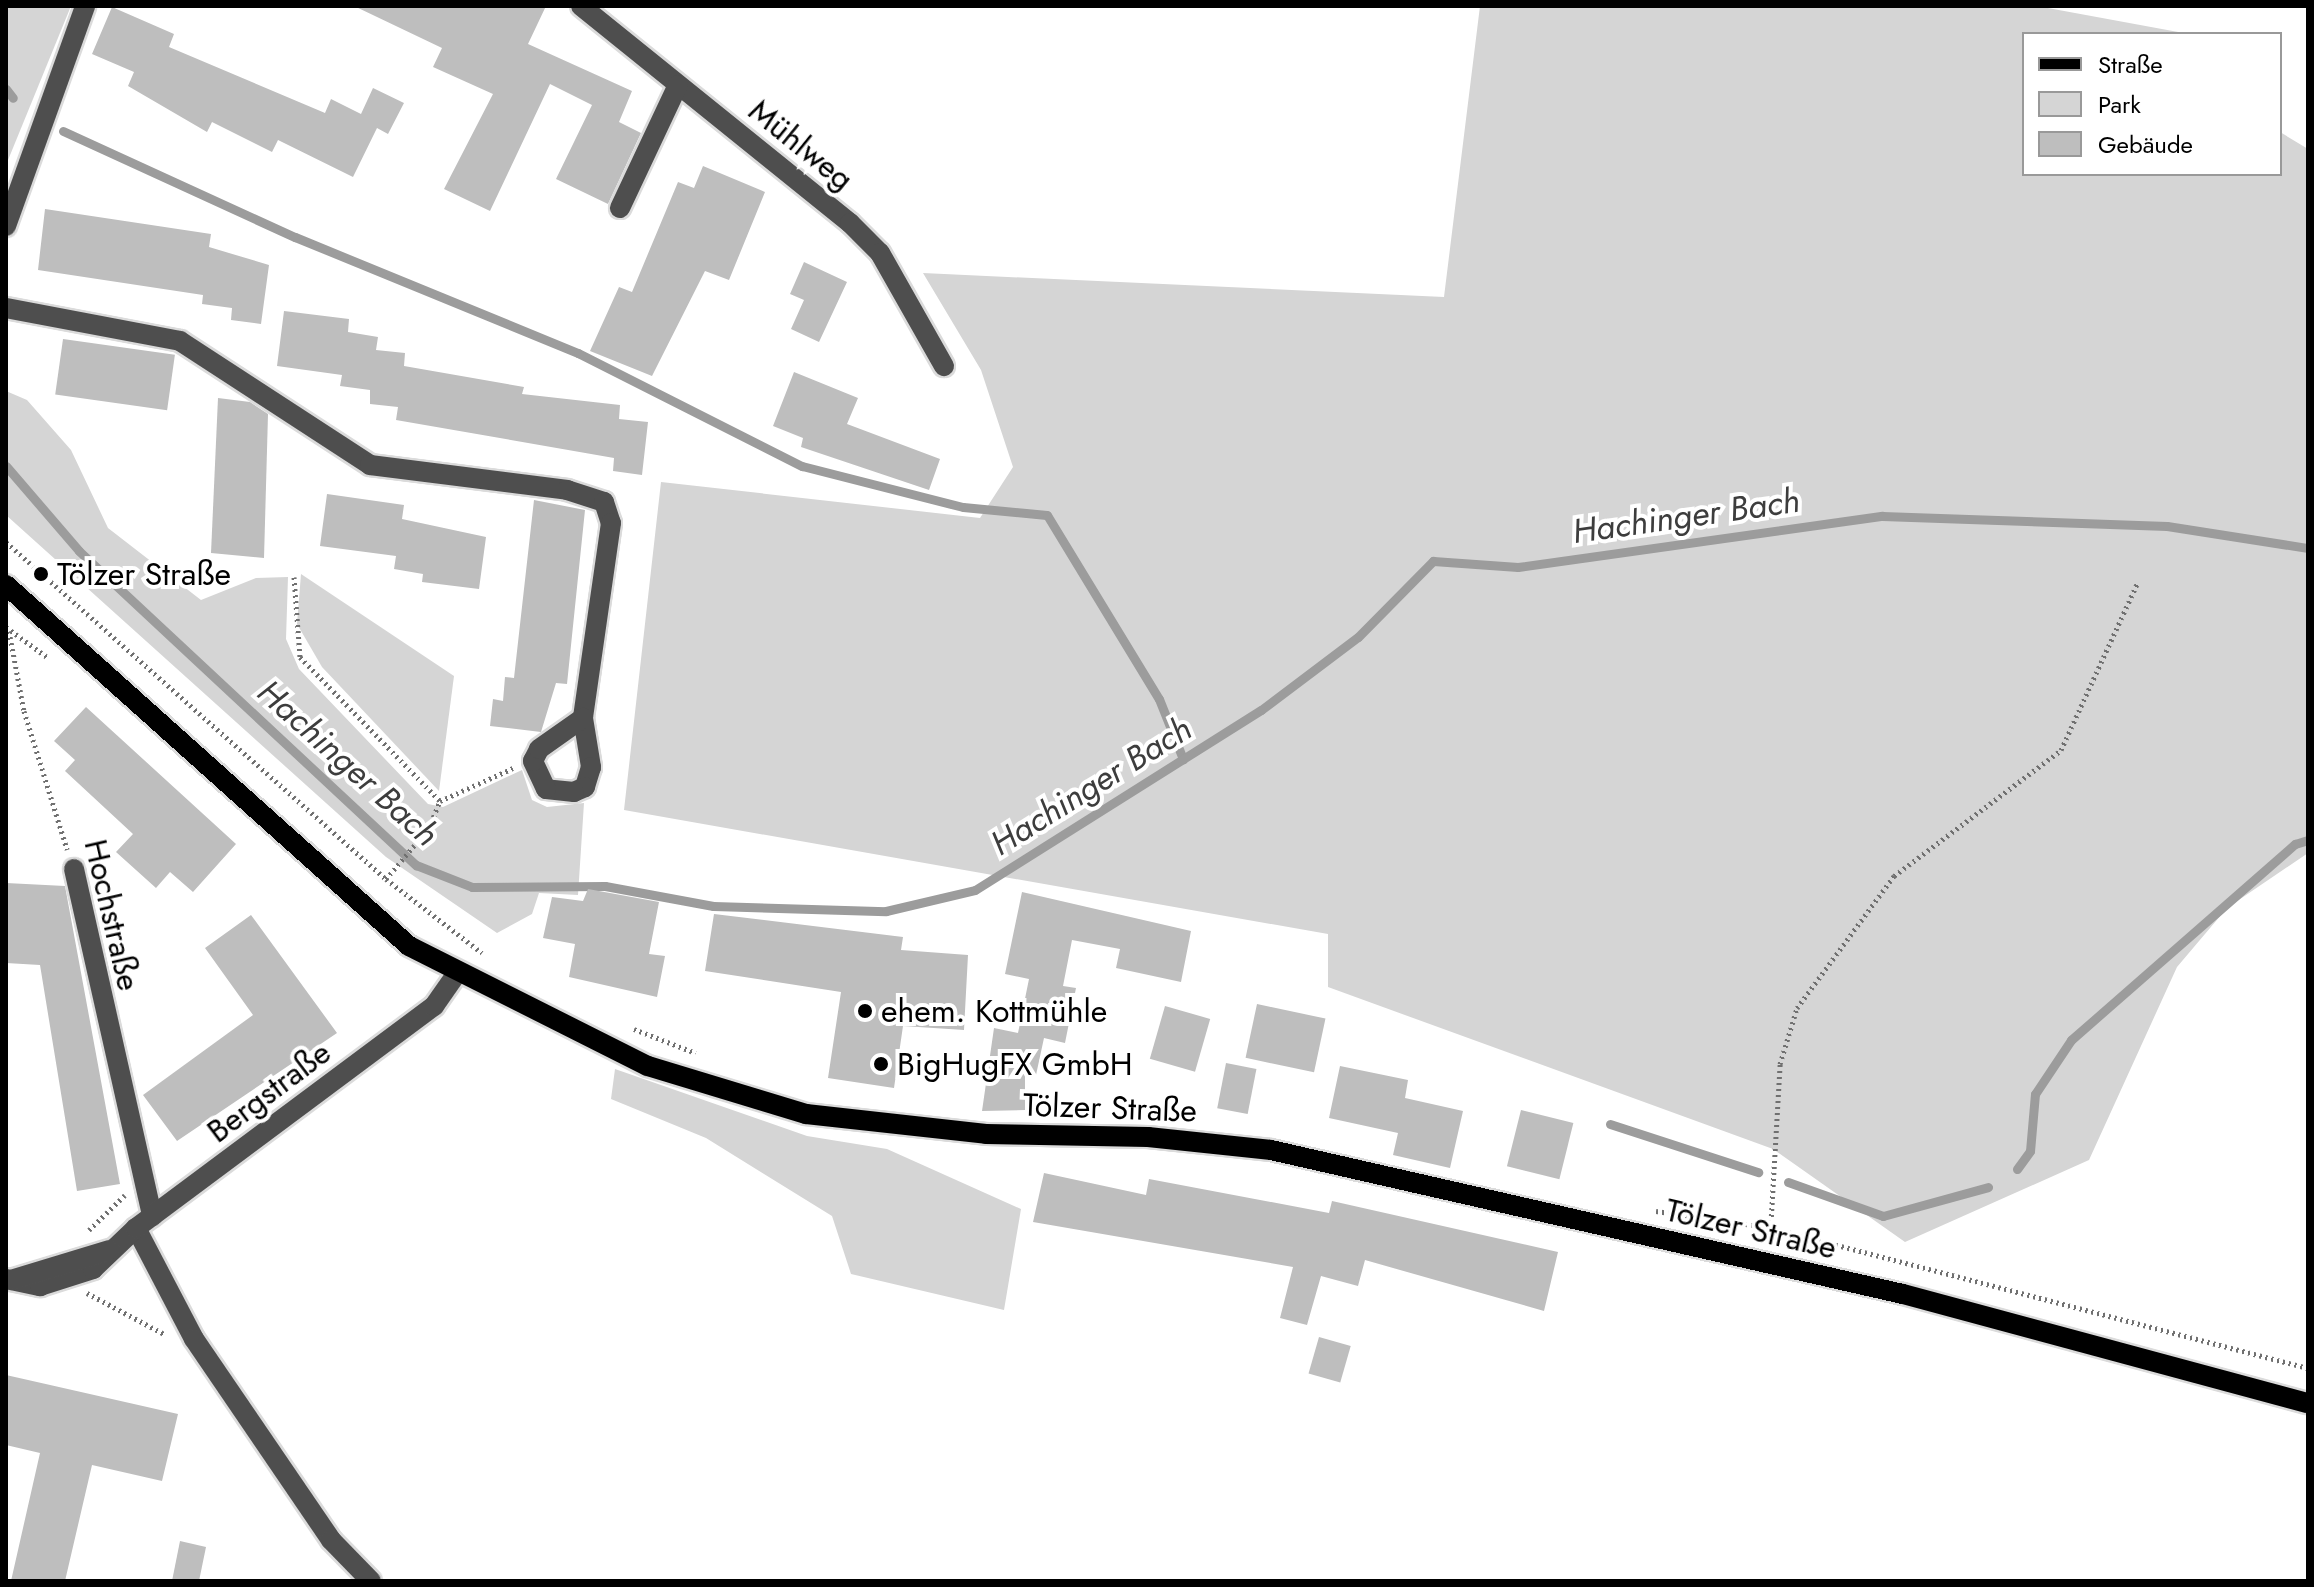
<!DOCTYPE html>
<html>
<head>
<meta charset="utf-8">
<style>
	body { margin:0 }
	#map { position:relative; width:2314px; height:1587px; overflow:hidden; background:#fff; font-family:Jost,sans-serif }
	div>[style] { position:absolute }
	.green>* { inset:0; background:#d5d5d5 }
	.stream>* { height:9px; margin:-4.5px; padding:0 4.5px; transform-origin:4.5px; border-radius:4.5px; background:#9c9c9c }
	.building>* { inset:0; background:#bebebe; transform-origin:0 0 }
	.path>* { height:5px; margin-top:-2.5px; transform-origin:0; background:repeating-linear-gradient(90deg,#707070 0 2px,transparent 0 6px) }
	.roads { filter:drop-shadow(2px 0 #dbdbdb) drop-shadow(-2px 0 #dbdbdb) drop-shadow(0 2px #dbdbdb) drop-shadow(0 -2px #dbdbdb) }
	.minor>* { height:20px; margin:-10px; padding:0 10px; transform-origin:10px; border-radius:10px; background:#4e4e4e }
	.major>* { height:20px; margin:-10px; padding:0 10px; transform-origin:10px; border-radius:10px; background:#000 }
	.dots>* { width:22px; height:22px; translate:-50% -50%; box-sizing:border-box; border:4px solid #fff; border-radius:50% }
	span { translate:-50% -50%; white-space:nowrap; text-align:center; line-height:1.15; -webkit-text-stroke:8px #fff; paint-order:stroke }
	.street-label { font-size:32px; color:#000 }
	.poi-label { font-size:32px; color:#000 }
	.left { translate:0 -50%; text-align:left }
	.water-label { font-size:34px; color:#3d3d3d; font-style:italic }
	.frame { position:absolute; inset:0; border:8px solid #000; pointer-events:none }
	.legend { position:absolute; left:2022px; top:32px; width:260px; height:144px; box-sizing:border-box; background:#fff; border:2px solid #999; margin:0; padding:10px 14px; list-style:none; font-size:24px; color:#000 }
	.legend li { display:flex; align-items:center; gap:16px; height:40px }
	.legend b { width:40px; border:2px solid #999 }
</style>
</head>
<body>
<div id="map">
	<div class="green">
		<div style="clip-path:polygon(6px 6px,71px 6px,6px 165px)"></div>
		<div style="clip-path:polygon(1480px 6px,2037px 6px,2189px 34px,2024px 34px,2024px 174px,2280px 174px,2280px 132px,2308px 149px,2308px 853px,2227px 908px,2177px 967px,2089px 1160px,1905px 1242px,1773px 1149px,1328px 987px,1328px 934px,624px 810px,661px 482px,980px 518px,1013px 467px,981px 370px,923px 273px,1444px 297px)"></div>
		<div style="clip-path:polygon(6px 391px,27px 400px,71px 450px,108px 528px,201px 600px,256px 578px,288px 577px,286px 639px,299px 669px,428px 804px,443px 807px,522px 770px,532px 800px,547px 807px,584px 803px,578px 895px,539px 893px,532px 914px,497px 933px,386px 857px,6px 515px)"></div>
		<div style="clip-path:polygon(301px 574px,454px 676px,439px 791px,322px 667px,297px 624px)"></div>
		<div style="clip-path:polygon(615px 1069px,807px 1136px,887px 1149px,1021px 1209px,1004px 1310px,851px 1274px,832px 1216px,706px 1138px,611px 1099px)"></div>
	</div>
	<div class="stream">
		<div style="left:6px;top:89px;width:11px;rotate:52deg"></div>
		<div style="left:63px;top:131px;width:255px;rotate:24.6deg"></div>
		<div style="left:295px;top:237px;width:306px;rotate:22.3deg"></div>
		<div style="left:578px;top:353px;width:251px;rotate:26.8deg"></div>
		<div style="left:802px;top:466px;width:166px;rotate:14.3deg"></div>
		<div style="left:963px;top:507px;width:84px;rotate:5.4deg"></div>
		<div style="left:1047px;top:515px;width:215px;rotate:58.7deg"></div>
		<div style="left:1159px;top:699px;width:65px;rotate:68.2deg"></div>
		<div style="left:6px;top:466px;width:112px;rotate:49.3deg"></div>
		<div style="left:79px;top:551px;width:461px;rotate:43deg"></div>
		<div style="left:416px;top:865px;width:60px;rotate:21.4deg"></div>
		<div style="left:472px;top:887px;width:133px;rotate:-0.4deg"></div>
		<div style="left:605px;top:886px;width:110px;rotate:10.5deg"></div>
		<div style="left:713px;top:906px;width:173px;rotate:1.7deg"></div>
		<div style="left:886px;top:911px;width:91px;rotate:-13.3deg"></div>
		<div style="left:975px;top:890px;width:338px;rotate:-32.2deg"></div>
		<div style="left:1261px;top:710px;width:121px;rotate:-37deg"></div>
		<div style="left:1358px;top:637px;width:107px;rotate:-45.4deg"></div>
		<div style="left:1433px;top:561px;width:85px;rotate:4deg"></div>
		<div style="left:1518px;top:567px;width:368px;rotate:-8deg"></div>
		<div style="left:1882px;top:516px;width:285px;rotate:2deg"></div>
		<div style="left:2167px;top:526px;width:143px;rotate:8.9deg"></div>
		<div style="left:1610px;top:1124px;width:156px;rotate:18deg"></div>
		<div style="left:2017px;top:1169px;width:22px;rotate:-54deg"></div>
		<div style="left:2030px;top:1151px;width:57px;rotate:-85deg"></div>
		<div style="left:2035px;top:1094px;width:65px;rotate:-56.3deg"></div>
		<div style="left:2071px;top:1040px;width:298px;rotate:-41.2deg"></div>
		<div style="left:2295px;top:844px;width:14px;rotate:-17deg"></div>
		<div style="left:1788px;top:1182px;width:101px;rotate:19.7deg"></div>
		<div style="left:1883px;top:1216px;width:109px;rotate:-15.4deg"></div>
	</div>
	<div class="building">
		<div style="clip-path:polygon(354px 6px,546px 6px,528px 44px,632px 91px,619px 122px,641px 133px,608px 204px,556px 179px,592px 105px,550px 84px,490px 211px,444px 189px,493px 94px,433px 67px,442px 48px)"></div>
		<div style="clip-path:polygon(112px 7px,174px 34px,169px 47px,325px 113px,331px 99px,361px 114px,373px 88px,404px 103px,388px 134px,377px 128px,353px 177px,278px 140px,272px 152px,212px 122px,207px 132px,128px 86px,134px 72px,92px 54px)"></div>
		<div style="clip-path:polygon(703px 166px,765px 192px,729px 280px,705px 271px,652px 376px,590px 351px,619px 287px,632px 292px,678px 182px,694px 188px)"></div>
		<div style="clip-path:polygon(45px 209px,211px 234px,209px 247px,269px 265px,261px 324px,231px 320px,232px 308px,202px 304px,203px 295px,38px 270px)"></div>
		<div style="clip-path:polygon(804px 262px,847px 282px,819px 342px,791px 329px,804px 300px,790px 294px)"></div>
		<div style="clip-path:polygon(284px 311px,349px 319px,348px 332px,378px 337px,376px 350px,405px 353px,404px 366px,524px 387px,522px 394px,620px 405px,619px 419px,648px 422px,642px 475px,613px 471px,614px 458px,396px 420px,398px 407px,370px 404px,370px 390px,340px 386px,342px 375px,277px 366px)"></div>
		<div style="left:63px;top:339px;width:113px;height:56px;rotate:8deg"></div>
		<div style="clip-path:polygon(794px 372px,858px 398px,847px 424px,940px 459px,929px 490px,801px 447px,803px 438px,773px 426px)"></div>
		<div style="clip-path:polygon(218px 398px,250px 402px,268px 414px,264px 558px,211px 553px)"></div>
		<div style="clip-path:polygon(327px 494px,404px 505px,402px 519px,486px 537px,479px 589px,422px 582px,423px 574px,394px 569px,396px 556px,320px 546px)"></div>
		<div style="clip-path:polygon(534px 500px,585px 510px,567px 684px,556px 683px,541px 732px,490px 726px,493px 699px,503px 701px,505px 677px,514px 678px)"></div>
		<div style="clip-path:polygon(86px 707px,236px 844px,193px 892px,170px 872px,156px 888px,116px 852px,133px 834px,65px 771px,75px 760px,54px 741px)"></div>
		<div style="clip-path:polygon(6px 883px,65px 886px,120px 1184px,77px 1191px,40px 965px,6px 963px)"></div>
		<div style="clip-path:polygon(588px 889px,659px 902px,649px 954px,665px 956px,657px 997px,569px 977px,575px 944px,543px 938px,552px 897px,583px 901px)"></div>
		<div style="clip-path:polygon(1022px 892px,1191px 931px,1181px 982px,1116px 968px,1120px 949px,1072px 940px,1063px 986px,1076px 988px,1065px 1043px,1044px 1038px,1036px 1075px,1025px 1073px,1025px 1110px,982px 1111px,994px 1028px,1018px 1033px,1029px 979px,1005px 974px)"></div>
		<div style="clip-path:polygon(714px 914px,903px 937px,901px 950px,968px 955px,964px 1030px,903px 1026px,894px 1088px,828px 1078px,841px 992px,705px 971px)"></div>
		<div style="clip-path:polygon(251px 915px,337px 1033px,177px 1141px,143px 1095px,253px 1015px,205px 948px)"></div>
		<div style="left:1257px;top:1004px;width:70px;height:55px;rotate:12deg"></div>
		<div style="left:1165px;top:1006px;width:47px;height:55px;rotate:16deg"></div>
		<div style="left:1226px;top:1063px;width:31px;height:46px;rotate:11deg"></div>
		<div style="clip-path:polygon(1340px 1066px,1408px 1080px,1405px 1098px,1463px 1111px,1450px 1168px,1393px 1155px,1398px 1133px,1329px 1118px)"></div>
		<div style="left:1521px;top:1110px;width:54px;height:58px;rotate:14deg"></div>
		<div style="clip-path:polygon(1044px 1173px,1146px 1195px,1149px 1179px,1329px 1213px,1332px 1201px,1558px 1252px,1544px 1311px,1365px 1260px,1358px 1286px,1321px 1276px,1307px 1325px,1280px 1318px,1293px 1267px,1033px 1222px)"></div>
		<div style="left:1319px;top:1337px;width:33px;height:38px;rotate:16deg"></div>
		<div style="clip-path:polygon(6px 1375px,178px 1414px,162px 1481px,92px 1465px,65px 1581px,11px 1581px,40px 1453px,6px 1445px)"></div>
		<div style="clip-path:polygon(180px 1541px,206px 1547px,199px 1581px,172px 1581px)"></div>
	</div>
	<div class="path">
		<div style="left:6px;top:542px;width:508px;rotate:41.57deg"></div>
		<div style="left:386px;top:879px;width:121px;rotate:37.6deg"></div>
		<div style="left:294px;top:577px;width:80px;rotate:85.7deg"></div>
		<div style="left:300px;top:657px;width:201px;rotate:45.8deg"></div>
		<div style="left:6px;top:627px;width:51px;rotate:36.2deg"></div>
		<div style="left:9px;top:631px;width:81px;rotate:79.4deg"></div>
		<div style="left:24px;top:711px;width:145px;rotate:72.7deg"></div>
		<div style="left:386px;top:879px;width:67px;rotate:-49.9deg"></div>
		<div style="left:429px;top:828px;width:29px;rotate:-68deg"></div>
		<div style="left:440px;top:801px;width:80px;rotate:-24.3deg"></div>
		<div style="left:634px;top:1029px;width:66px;rotate:21.2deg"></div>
		<div style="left:1656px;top:1211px;width:117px;rotate:8.3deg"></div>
		<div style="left:1772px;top:1228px;width:554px;rotate:14.64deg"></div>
		<div style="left:89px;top:1230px;width:50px;rotate:-44.2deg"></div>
		<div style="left:1770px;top:1240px;width:176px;rotate:-86.7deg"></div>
		<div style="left:1780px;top:1064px;width:59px;rotate:-73.1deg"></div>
		<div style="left:1797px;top:1008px;width:164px;rotate:-53.7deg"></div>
		<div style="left:1894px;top:876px;width:209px;rotate:-37deg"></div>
		<div style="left:2061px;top:750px;width:183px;rotate:-65.4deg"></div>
		<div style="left:87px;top:1293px;width:89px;rotate:28deg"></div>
	</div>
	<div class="roads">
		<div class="minor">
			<div style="left:581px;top:6px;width:346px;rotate:38.9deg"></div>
			<div style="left:850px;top:223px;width:42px;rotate:45deg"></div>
			<div style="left:880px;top:253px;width:130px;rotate:60.5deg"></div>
			<div style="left:620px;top:208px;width:136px;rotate:-64.8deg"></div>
			<div style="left:6px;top:226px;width:234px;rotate:-70.2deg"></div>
			<div style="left:6px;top:308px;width:177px;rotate:10.7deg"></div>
			<div style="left:180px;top:341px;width:227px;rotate:33.1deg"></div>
			<div style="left:370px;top:465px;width:199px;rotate:7.2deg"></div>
			<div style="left:567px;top:490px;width:39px;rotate:18deg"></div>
			<div style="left:604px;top:502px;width:22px;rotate:72deg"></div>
			<div style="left:611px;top:523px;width:197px;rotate:98.2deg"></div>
			<div style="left:583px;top:718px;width:50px;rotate:80.7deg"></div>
			<div style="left:591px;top:767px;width:21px;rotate:107deg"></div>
			<div style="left:585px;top:787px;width:12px;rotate:156deg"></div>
			<div style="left:574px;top:792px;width:28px;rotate:-174deg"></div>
			<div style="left:546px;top:789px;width:31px;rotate:-115deg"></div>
			<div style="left:533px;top:761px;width:13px;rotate:-63deg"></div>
			<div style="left:539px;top:749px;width:54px;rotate:-35.2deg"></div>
			<div style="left:74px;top:869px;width:356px;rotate:77.3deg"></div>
			<div style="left:136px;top:1228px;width:125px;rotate:62.4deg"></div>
			<div style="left:194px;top:1339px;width:243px;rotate:55.7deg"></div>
			<div style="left:331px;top:1540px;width:57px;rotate:45.7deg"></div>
			<div style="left:6px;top:1279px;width:35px;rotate:12deg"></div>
			<div style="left:40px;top:1286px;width:56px;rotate:-17.8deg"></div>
			<div style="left:93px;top:1269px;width:59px;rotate:-43.6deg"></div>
			<div style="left:136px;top:1228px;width:372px;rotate:-36.7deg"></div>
			<div style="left:434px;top:1006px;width:39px;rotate:-55deg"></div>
			<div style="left:11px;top:1280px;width:103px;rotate:-16.9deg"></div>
		</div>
		<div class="major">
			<div style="left:6px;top:585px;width:541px;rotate:41.85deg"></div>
			<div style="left:409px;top:946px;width:267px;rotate:26.7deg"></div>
			<div style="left:648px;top:1066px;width:165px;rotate:16.9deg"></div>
			<div style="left:806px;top:1114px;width:181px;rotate:6.3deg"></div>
			<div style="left:986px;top:1134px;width:162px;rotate:1.1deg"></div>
			<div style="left:1148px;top:1137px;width:124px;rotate:6deg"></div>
			<div style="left:1271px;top:1150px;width:648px;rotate:12.84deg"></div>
			<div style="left:1903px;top:1294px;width:419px;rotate:15.1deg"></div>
		</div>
	</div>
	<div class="dots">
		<div style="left:41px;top:574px;background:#000"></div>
		<div style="left:865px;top:1011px;background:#000"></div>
		<div style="left:881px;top:1064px;background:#000"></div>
	</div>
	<div class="street-label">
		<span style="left:801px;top:145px;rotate:39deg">Mühlweg</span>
		<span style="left:112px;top:915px;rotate:77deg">Hochstraße</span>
		<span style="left:269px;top:1092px;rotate:-37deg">Bergstraße</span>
		<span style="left:1110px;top:1108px;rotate:2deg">Tölzer Straße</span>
		<span style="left:1751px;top:1229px;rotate:13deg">Tölzer Straße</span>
	</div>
	<div class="poi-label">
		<span class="left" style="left:57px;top:574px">Tölzer Straße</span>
		<span class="left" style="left:881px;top:1011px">ehem. Kottmühle</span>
		<span class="left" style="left:897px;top:1064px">BigHugFX GmbH</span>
	</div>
	<div class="water-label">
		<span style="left:1686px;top:516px;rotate:-8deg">Hachinger Bach</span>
		<span style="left:348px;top:763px;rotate:42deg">Hachinger Bach</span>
		<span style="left:1091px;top:786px;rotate:-32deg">Hachinger Bach</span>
	</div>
	<div class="frame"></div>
	<ul class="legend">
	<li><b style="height:10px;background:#000"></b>Straße</li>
	<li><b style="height:22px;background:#d5d5d5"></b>Park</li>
	<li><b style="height:22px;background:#bebebe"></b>Gebäude</li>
	</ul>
</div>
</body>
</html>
